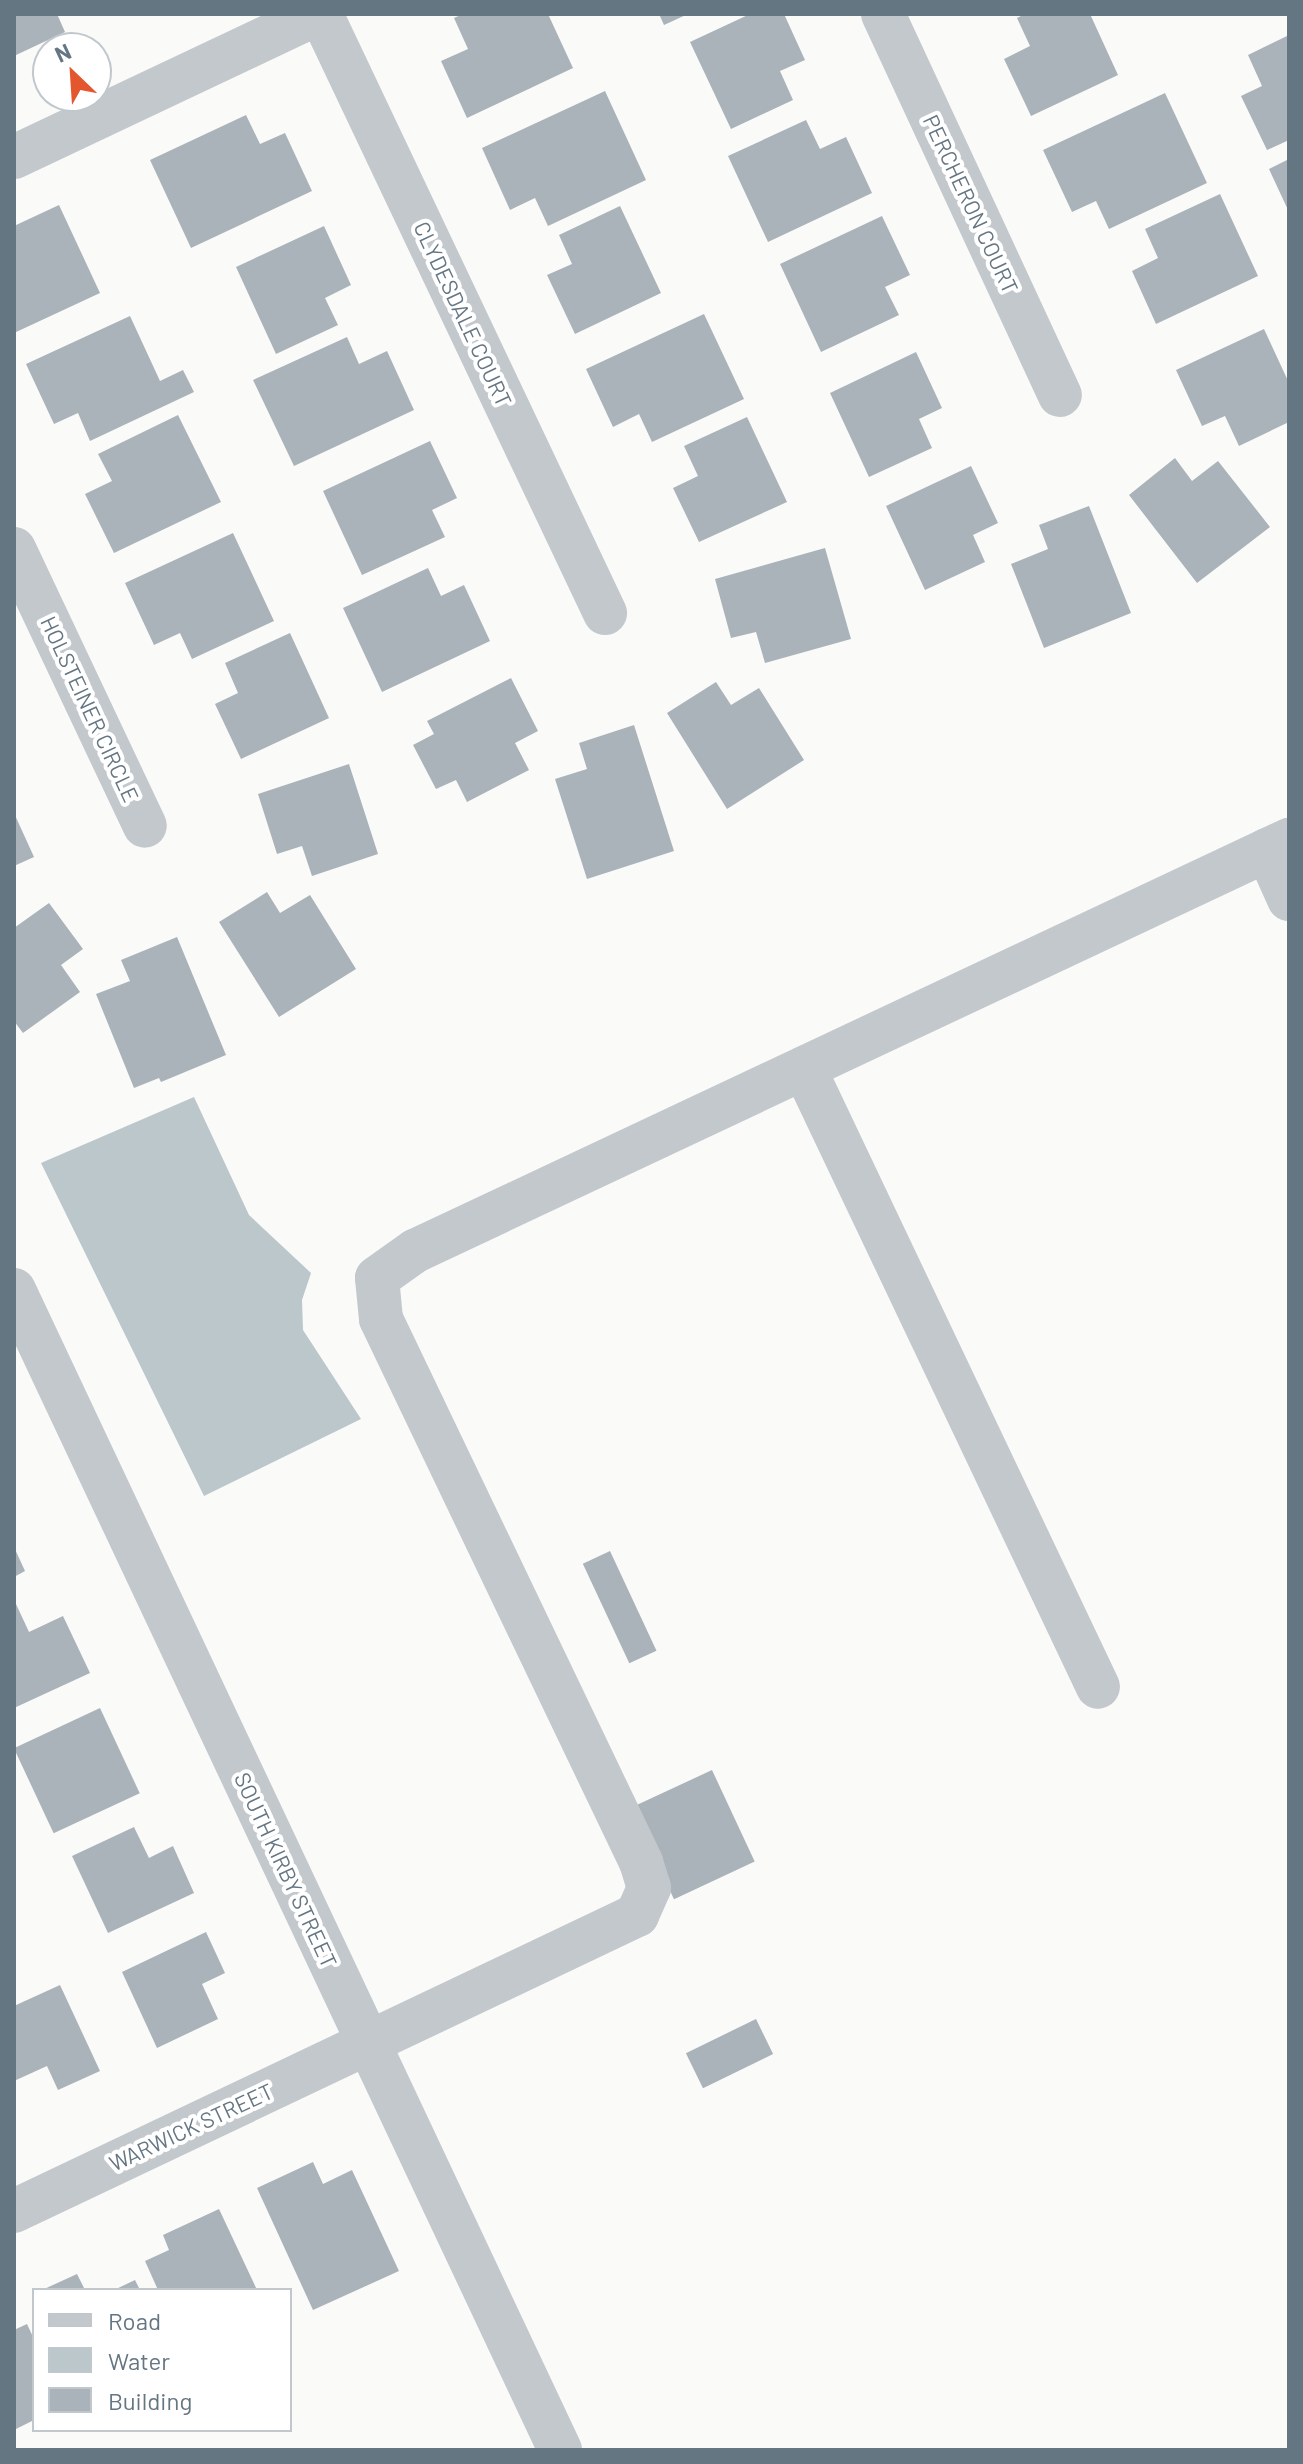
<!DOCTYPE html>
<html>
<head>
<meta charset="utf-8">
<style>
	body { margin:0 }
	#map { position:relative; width:1303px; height:2464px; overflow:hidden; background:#fafaf8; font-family:Barlow,sans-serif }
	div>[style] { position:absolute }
	.water>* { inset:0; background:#bbc7cb }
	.building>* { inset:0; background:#aab3b9; transform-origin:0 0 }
	.minor>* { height:44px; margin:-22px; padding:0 22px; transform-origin:22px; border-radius:22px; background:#c3c8cc }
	span { translate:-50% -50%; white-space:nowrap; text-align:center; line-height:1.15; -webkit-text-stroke:8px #fff; paint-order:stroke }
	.street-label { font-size:22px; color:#657683 }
	.frame { position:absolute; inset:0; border:16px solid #657683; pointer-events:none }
	.legend { position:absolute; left:32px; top:2288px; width:260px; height:144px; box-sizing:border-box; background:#fff; border:2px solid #c1c8cd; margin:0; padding:10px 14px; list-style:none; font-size:24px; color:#657683 }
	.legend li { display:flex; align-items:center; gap:16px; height:40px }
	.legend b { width:40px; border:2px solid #c1c8cd }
	.north { position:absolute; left:32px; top:32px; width:80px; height:80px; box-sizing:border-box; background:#fff; border:2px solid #c1c8cd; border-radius:50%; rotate:335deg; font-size:22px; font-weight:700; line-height:32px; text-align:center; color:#657683 }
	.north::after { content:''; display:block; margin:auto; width:28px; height:36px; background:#e4572e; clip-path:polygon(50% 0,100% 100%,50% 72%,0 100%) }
</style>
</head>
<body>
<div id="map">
	<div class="water">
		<div style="clip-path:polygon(194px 1097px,249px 1215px,311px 1273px,302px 1300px,303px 1330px,361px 1419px,204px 1496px,41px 1163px)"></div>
	</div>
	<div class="building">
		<div style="clip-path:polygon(14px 14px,57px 14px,65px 32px,14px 56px)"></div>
		<div style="clip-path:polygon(463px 14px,548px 14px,573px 68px,467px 118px,441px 61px,468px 49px,454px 18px)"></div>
		<div style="clip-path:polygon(659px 14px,688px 14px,664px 25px)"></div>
		<div style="clip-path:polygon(750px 14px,784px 14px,805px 60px,780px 71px,793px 100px,731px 129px,690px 42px)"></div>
		<div style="clip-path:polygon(1025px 14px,1090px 14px,1118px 75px,1031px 116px,1004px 59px,1030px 46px,1017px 18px)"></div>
		<div style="clip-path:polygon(1289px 35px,1289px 140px,1267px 150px,1241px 96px,1262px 86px,1248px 55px)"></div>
		<div style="clip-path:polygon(605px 91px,646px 180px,548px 226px,535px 198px,510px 210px,482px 148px)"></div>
		<div style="clip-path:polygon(1165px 93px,1207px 183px,1109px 229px,1096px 201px,1072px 212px,1043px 150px)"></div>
		<div style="clip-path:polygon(246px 115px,260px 144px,285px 133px,312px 191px,191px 248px,150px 160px)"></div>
		<div style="clip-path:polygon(806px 120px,820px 149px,846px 137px,872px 193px,768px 242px,728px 156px)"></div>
		<div style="clip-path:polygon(1289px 159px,1289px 212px,1269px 169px)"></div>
		<div style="clip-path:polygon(1220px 194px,1258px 276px,1156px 324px,1132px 271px,1158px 258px,1145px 229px)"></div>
		<div style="clip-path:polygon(59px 205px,100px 293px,14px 333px,14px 226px)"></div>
		<div style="clip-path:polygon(620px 206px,661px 293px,575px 334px,547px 275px,572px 264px,559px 235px)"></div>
		<div style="clip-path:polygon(882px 216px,910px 275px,885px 287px,899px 315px,821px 352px,780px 264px)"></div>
		<div style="clip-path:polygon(324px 226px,351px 285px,325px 298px,338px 325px,276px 354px,236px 267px)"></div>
		<div style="clip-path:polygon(704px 314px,744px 399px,652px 442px,639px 414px,613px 427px,586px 369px)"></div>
		<div style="clip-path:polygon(130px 316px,160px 381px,183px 370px,194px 392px,90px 441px,78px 413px,54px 424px,26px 364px)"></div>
		<div style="clip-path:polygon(1264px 329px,1289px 383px,1289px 422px,1239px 446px,1225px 416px,1202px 426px,1176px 370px)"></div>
		<div style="clip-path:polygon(347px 337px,359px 364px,387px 351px,414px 410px,294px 466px,253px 380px)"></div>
		<div style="clip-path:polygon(916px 352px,942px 408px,919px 419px,932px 448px,869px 477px,830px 393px)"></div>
		<div style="clip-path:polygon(178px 415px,221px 502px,114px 553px,85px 494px,112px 481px,98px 454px)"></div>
		<div style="clip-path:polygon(747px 417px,787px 502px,699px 542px,673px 488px,698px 476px,684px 446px)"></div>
		<div style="clip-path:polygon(430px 441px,457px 498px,432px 510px,445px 537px,362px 575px,323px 491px)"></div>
		<div style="clip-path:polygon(1175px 458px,1192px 481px,1218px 461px,1270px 527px,1197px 583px,1129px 495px)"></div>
		<div style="clip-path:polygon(971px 466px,998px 523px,973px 535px,985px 562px,925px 590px,886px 506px)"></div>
		<div style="clip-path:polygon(1089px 506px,1131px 613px,1044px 648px,1011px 564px,1048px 549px,1039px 525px)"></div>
		<div style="clip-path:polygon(233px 533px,274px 621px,192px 659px,180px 633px,154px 645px,125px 583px)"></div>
		<div style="clip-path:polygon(825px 548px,851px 639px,765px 663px,756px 632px,731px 638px,715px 579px)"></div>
		<div style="clip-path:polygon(428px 568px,441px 596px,464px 585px,490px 641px,382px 692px,343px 608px)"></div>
		<div style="clip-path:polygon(290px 633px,329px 718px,241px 759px,215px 704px,238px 693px,225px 663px)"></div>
		<div style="clip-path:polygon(511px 678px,538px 731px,515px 743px,529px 770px,467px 802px,456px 780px,436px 789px,413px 745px,434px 734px,427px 721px)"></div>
		<div style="clip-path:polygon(716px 682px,731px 705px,759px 688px,804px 760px,727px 809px,667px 713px)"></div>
		<div style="clip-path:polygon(634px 725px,674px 851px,587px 879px,555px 779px,587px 769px,579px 743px)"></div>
		<div style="clip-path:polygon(349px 764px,378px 854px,312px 876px,302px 846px,277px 854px,258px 794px)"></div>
		<div style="clip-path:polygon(14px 813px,34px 857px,14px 866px)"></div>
		<div style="clip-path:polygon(267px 892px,280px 913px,310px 895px,356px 969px,279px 1017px,219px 922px)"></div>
		<div style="clip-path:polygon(49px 903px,83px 949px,61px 965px,80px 992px,23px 1033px,14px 1021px,14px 928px)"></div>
		<div style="clip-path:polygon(177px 937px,226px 1055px,161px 1082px,159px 1078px,134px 1088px,96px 994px,130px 981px,121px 960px)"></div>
		<div style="clip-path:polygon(14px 1547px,25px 1571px,14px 1577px)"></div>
		<div style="left:610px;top:1551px;width:110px;height:30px;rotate:65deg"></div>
		<div style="clip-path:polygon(16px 1604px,29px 1632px,63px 1616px,90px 1673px,14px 1708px)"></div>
		<div style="left:100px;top:1708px;width:94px;height:95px;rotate:65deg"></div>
		<div style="left:712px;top:1770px;width:101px;height:89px;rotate:65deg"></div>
		<div style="clip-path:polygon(134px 1827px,149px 1858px,173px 1846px,194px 1893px,108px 1933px,72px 1856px)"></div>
		<div style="clip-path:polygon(206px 1932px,225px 1973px,202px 1984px,218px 2019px,157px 2048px,122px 1972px)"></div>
		<div style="clip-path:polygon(60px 1985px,100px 2071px,58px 2090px,47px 2066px,14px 2081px,14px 2006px)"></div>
		<div style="left:756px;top:2019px;width:39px;height:78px;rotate:64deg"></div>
		<div style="clip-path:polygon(313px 2162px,323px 2184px,352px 2170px,399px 2271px,313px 2310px,257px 2188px)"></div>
		<div style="clip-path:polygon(219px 2209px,257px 2290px,158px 2290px,145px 2261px,169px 2250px,163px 2235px)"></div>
		<div style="clip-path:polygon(77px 2274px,85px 2290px,42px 2290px)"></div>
		<div style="clip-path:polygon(135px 2280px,140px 2290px,114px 2290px)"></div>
		<div style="clip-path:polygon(27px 2324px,34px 2339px,34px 2420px,14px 2430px,14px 2330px)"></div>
	</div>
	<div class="minor">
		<div style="left:321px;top:14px;width:663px;rotate:64.63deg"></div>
		<div style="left:883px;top:14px;width:420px;rotate:65.1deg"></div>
		<div style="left:14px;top:157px;width:335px;rotate:-25.3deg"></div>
		<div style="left:14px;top:549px;width:306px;rotate:64.7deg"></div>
		<div style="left:1267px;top:850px;width:54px;rotate:65.8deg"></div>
		<div style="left:804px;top:1068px;width:685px;rotate:64.59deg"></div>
		<div style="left:14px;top:1290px;width:1282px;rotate:64.79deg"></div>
		<div style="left:14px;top:2211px;width:690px;rotate:-25.41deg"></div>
		<div style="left:637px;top:1915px;width:30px;rotate:-66deg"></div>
		<div style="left:649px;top:1888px;width:27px;rotate:-107deg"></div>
		<div style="left:641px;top:1862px;width:602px;rotate:-115.59deg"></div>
		<div style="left:381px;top:1319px;width:41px;rotate:-95.6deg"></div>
		<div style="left:377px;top:1278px;width:47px;rotate:-35.4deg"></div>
		<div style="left:415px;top:1251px;width:966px;rotate:-25.19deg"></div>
	</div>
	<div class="street-label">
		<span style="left:971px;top:204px;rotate:65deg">PERCHERON COURT</span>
		<span style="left:463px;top:314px;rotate:65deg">CLYDESDALE COURT</span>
		<span style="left:90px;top:709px;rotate:65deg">HOLSTEINER CIRCLE</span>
		<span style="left:286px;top:1870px;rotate:65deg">SOUTH KIRBY STREET</span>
		<span style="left:191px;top:2127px;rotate:-25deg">WARWICK STREET</span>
	</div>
	<div class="frame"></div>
	<ul class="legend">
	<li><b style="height:10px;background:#c3c8cc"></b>Road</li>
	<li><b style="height:22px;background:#bbc7cb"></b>Water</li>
	<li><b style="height:22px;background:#aab3b9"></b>Building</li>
	</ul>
	<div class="north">N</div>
</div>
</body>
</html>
